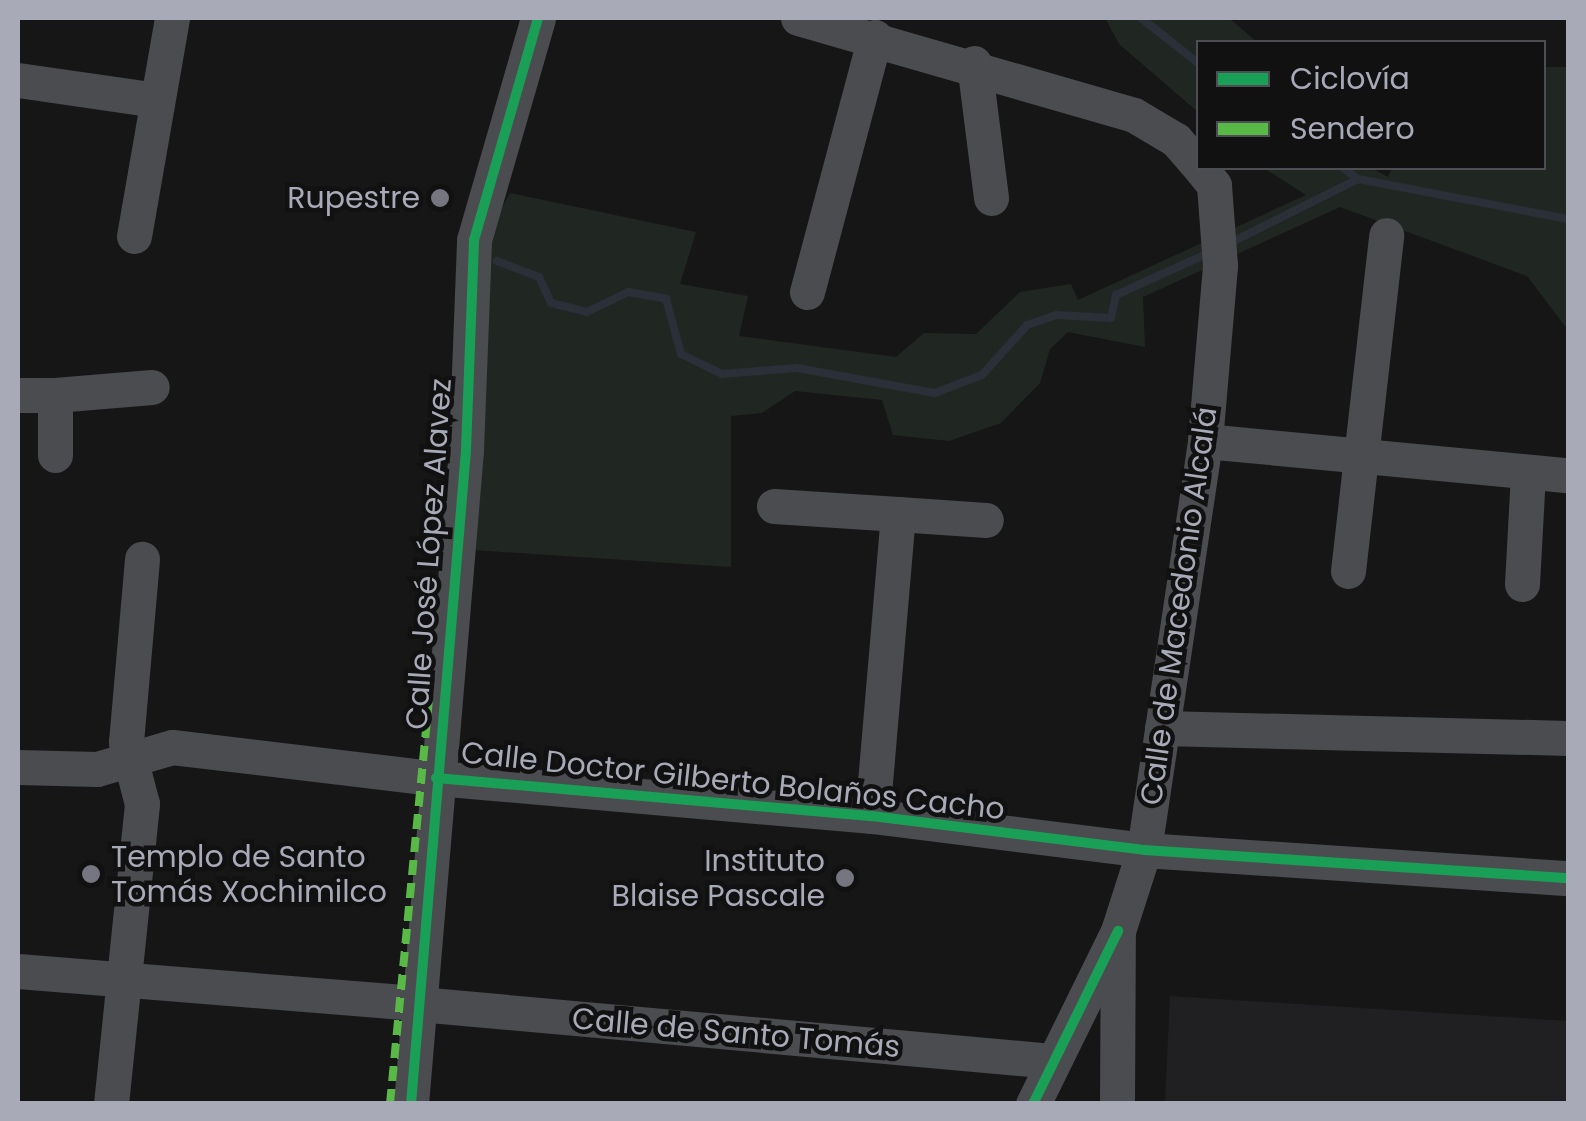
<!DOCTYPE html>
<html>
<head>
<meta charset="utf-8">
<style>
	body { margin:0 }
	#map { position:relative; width:1586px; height:1121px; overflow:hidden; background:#161617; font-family:Poppins,sans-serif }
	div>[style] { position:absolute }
	.built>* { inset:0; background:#202022 }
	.green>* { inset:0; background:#202722 }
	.stream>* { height:8px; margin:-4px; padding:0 4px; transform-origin:4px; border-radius:4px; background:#2a2f38 }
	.minor>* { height:35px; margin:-17.5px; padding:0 17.5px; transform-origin:17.5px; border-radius:17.5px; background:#4b4c4f }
	.quiet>* { height:8px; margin-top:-4px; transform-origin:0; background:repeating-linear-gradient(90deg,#58b947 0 15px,transparent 0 23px) }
	.cycleway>* { height:10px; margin:-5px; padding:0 5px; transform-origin:5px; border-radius:5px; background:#1a9f57 }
	.dots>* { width:28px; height:28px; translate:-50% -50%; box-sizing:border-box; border:5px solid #111112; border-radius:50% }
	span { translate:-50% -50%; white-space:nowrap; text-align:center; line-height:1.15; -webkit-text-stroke:9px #111112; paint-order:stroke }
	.poi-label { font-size:30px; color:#a8aab7 }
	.right { translate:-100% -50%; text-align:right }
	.left { translate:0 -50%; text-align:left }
	.street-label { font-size:30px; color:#a8aab7 }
	.frame { position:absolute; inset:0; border:20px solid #a8aab7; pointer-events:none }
	.legend { position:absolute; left:1196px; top:40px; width:350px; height:130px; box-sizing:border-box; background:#111112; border:2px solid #4d4e54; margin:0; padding:12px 18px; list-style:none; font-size:30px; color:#a8aab7 }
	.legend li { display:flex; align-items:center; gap:20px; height:50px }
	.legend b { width:50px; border:2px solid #4d4e54 }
</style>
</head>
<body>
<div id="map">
	<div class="built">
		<div style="clip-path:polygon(1170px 996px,1568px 1021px,1568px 1103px,1165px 1103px)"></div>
	</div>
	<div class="green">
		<div style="clip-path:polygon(1105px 18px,1229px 18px,1257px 42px,1198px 42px,1198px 112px,1119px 44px)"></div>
		<div style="clip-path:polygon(1544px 67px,1568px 67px,1568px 330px,1527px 276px,1340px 207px,1143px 297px,1145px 347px,1068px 332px,1050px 349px,1040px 383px,1001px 423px,949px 441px,893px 435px,882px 400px,795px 391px,762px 413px,731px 416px,731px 567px,473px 550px,476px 257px,510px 193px,696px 232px,680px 284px,748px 296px,739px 336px,896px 357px,924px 333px,976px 334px,1020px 292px,1071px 284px,1078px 300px,1306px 195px,1264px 168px,1371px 168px,1388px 177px,1392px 168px,1544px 168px)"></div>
	</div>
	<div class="stream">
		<div style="left:1141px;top:18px;width:73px;rotate:38.3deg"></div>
		<div style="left:1343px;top:168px;width:19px;rotate:36deg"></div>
		<div style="left:1358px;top:179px;width:214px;rotate:10.8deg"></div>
		<div style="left:1228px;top:244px;width:145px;rotate:-26.6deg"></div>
		<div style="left:497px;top:261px;width:45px;rotate:20.9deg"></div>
		<div style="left:539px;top:277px;width:29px;rotate:65deg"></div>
		<div style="left:551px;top:303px;width:37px;rotate:14deg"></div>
		<div style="left:587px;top:312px;width:46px;rotate:-26deg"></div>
		<div style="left:628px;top:292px;width:39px;rotate:10deg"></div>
		<div style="left:666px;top:299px;width:57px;rotate:74.7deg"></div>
		<div style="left:681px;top:354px;width:46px;rotate:26deg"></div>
		<div style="left:722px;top:374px;width:75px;rotate:-4.6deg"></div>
		<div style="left:797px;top:368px;width:140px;rotate:10.3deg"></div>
		<div style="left:935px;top:393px;width:50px;rotate:-21deg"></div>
		<div style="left:982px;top:375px;width:67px;rotate:-48deg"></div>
		<div style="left:1027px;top:325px;width:31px;rotate:-19deg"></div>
		<div style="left:1056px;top:315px;width:55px;rotate:3.1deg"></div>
		<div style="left:1111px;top:318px;width:24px;rotate:-78deg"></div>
		<div style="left:1116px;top:295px;width:104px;rotate:-24.4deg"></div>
	</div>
	<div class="minor">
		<div style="left:798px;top:18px;width:350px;rotate:16.1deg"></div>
		<div style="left:1134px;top:115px;width:49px;rotate:30.8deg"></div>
		<div style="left:1176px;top:140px;width:33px;rotate:49deg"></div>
		<div style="left:974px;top:63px;width:136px;rotate:82.8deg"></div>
		<div style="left:18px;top:80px;width:139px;rotate:8.2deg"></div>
		<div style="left:134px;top:236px;width:221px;rotate:-80.1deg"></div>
		<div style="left:807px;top:292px;width:264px;rotate:-75.1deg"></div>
		<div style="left:18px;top:395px;width:37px"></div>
		<div style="left:55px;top:395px;width:60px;rotate:90deg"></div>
		<div style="left:55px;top:395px;width:97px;rotate:-4.7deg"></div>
		<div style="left:1205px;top:441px;width:365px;rotate:5.4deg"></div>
		<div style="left:774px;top:506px;width:124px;rotate:3.7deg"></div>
		<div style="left:898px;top:514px;width:303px;rotate:94.9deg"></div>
		<div style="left:898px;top:514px;width:88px;rotate:3.9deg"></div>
		<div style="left:1348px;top:571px;width:338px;rotate:-83.5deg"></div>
		<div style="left:1522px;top:584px;width:112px;rotate:-86.9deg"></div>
		<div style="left:1162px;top:728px;width:406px;rotate:1.4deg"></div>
		<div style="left:18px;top:767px;width:79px;rotate:1.5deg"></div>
		<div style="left:97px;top:769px;width:78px;rotate:-16.3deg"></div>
		<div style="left:172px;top:747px;width:252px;rotate:6.8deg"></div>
		<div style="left:436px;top:778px;width:438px;rotate:5deg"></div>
		<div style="left:872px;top:816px;width:274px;rotate:7.1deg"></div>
		<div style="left:1144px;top:850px;width:425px;rotate:3.8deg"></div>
		<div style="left:18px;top:971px;width:383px;rotate:4.6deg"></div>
		<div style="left:419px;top:1004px;width:637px;rotate:5.14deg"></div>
		<div style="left:111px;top:1104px;width:302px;rotate:-84.1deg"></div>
		<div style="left:142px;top:804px;width:64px;rotate:-104.5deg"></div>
		<div style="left:126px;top:742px;width:184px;rotate:-85deg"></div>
		<div style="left:411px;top:1104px;width:656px;rotate:-85.19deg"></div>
		<div style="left:466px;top:450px;width:210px;rotate:-87.8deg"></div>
		<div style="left:474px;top:240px;width:231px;rotate:-73.9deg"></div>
		<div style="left:1033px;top:1104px;width:193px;rotate:-63.8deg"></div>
		<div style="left:1118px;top:931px;width:85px;rotate:-72.2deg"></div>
		<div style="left:1144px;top:850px;width:414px;rotate:-81.5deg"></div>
		<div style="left:1205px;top:441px;width:177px;rotate:-85.1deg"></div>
		<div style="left:1220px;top:265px;width:80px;rotate:-94.3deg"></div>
		<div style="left:1214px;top:185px;width:22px;rotate:-129deg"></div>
		<div style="left:1117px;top:1104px;width:167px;rotate:-89.7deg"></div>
	</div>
	<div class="quiet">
		<div style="left:390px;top:1104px;width:407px;rotate:-84.5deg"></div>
	</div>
	<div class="cycleway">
		<div style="left:436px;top:778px;width:438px;rotate:5deg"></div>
		<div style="left:872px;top:816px;width:274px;rotate:7.1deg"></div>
		<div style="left:1144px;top:850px;width:425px;rotate:3.8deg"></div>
		<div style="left:411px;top:1104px;width:656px;rotate:-85.19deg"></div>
		<div style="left:466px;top:450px;width:210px;rotate:-87.8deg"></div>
		<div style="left:474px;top:240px;width:231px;rotate:-73.9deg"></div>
		<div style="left:1033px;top:1104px;width:193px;rotate:-63.8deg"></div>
	</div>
	<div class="dots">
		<div style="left:440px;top:198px;background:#75767f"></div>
		<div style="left:91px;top:874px;background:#75767f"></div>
		<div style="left:845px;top:878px;background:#75767f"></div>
	</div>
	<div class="poi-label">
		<span class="right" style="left:420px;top:198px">Rupestre</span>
		<span class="left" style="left:111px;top:874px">Templo de Santo<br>Tomás Xochimilco</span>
		<span class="right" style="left:825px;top:878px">Instituto<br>Blaise Pascale</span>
	</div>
	<div class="street-label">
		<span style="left:429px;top:554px;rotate:-86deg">Calle José López Alavez</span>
		<span style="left:1179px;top:606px;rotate:-82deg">Calle de Macedonio Alcalá</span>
		<span style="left:733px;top:781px;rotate:6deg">Calle Doctor Gilberto Bolaños Cacho</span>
		<span style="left:736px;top:1033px;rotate:5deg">Calle de Santo Tomás</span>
	</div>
	<div class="frame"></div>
	<ul class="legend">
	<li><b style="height:12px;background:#1a9f57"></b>Ciclovía</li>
	<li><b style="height:12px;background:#58b947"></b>Sendero</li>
	</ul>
</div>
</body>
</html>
